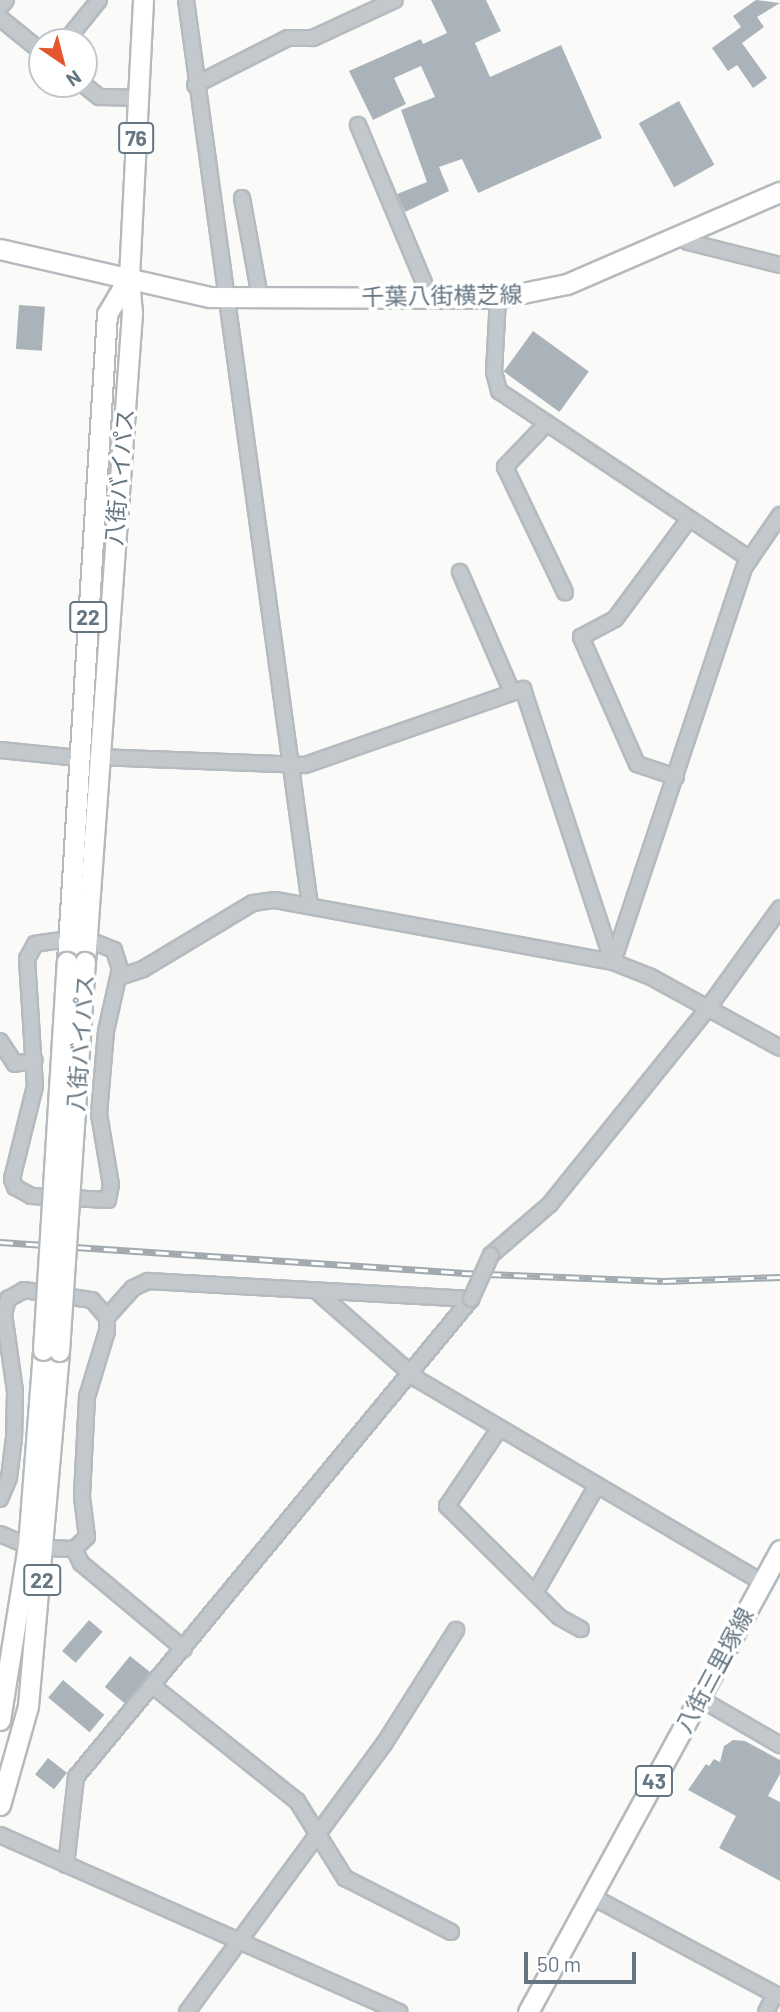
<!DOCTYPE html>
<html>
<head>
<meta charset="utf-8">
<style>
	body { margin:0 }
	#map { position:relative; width:780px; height:2012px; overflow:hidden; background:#fafaf8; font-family:Barlow,"Noto Sans JP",sans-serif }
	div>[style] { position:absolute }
	.building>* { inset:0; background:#aab3b9; transform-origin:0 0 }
	.roads { filter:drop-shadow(2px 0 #b5babe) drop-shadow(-2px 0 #b5babe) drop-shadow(0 2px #b5babe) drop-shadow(0 -2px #b5babe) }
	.minor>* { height:14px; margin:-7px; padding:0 7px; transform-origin:7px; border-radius:7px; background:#c3c8cc }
	.major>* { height:19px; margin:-9.5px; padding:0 9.5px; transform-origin:9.5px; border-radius:9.5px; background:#fff }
	.rail>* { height:7px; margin-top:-3.5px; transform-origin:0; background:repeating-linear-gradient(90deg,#fff 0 13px,#a2aab0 0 26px); box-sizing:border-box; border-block:2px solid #a2aab0 }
	.bridges { filter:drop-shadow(2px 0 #b5babe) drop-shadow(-2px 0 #b5babe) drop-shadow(0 2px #b5babe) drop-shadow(0 -2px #b5babe) }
	.minor-bridge>* { height:14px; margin:-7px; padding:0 7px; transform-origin:7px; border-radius:7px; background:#c3c8cc }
	.major-bridge>* { height:19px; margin:-9.5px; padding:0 9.5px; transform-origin:9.5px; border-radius:9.5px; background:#fff }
	span { translate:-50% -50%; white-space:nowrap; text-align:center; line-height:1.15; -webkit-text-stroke:7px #fff; paint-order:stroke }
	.shield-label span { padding:2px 5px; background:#fff; border:2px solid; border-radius:5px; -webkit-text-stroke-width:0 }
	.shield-label { font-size:21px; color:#657683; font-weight:700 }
	.street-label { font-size:23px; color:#657683 }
	.north { position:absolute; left:28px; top:28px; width:70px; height:70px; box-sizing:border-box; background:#fff; border:2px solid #c1c8cd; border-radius:50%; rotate:145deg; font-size:19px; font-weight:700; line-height:28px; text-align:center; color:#657683 }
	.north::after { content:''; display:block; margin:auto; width:24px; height:32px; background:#e4572e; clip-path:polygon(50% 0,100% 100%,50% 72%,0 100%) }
	.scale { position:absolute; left:524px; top:1952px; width:112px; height:32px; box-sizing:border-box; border:4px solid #657683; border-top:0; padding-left:9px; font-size:21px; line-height:24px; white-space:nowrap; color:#657683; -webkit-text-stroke:5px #fff; paint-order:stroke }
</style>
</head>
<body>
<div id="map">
	<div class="building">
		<div style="clip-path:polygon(431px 0,486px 0,501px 31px,475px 43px,490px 77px,561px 45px,602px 138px,478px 193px,462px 159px,439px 167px,449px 191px,405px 212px,397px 194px,427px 182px,401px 110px,435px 97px,421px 66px,394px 78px,406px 104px,373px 120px,349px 71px,421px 39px,423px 44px,447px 33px)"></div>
		<div style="clip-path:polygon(756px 0,780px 3px,757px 17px,764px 27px,742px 43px,767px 78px,753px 88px,737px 65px,728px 71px,712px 48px,741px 27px,733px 16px)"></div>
		<div style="left:679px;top:101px;width:73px;height:46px;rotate:61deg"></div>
		<div style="left:19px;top:305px;width:26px;height:44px;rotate:4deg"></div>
		<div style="left:533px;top:331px;width:69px;height:50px;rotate:36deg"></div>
		<div style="left:89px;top:1620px;width:18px;height:41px;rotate:41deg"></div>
		<div style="left:130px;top:1656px;width:26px;height:40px;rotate:39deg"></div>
		<div style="left:63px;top:1680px;width:54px;height:23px;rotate:40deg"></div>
		<div style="clip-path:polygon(733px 1740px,745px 1741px,780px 1760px,780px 1774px,768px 1796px,780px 1802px,780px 1881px,719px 1848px,736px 1816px,688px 1790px,706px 1764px,709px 1766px,714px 1759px,720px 1762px,724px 1746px)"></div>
		<div style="left:48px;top:1758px;width:24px;height:21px;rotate:38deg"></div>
	</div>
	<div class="roads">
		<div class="minor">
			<div style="left:186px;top:0;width:913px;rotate:82.2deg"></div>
			<div style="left:0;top:7px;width:9px;rotate:-49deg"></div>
			<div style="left:0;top:18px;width:54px;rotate:39deg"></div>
			<div style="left:65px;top:42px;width:54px;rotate:-51deg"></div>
			<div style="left:83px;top:84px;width:21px;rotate:39deg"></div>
			<div style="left:99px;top:97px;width:39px;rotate:1deg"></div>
			<div style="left:195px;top:85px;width:104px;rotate:-26.8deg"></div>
			<div style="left:288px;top:38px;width:25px"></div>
			<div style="left:313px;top:38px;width:90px;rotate:-24.9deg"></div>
			<div style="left:358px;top:125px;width:186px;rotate:67.3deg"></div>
			<div style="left:242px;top:198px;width:101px;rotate:79.7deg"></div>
			<div style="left:681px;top:235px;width:10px;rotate:45deg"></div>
			<div style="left:688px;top:242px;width:95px;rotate:14deg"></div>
			<div style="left:498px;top:298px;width:74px;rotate:93.1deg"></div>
			<div style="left:494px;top:372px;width:20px;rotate:75deg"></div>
			<div style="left:499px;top:391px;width:302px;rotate:33.8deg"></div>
			<div style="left:547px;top:423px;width:61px;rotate:133.7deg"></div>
			<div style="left:505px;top:467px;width:139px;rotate:64.4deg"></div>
			<div style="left:460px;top:572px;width:131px;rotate:66.6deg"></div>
			<div style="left:0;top:750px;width:79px;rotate:5.8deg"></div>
			<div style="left:97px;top:757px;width:208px;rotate:2.2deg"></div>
			<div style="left:305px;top:765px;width:231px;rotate:-19.2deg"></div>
			<div style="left:523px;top:689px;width:287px;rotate:71.8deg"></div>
			<div style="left:676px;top:777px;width:41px;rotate:-161.6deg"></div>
			<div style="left:637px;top:764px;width:139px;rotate:-113.8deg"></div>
			<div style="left:581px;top:637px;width:38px;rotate:-28deg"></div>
			<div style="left:615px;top:619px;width:124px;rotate:-53.5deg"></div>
			<div style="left:69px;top:939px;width:34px;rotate:172deg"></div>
			<div style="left:35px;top:944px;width:17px;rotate:118deg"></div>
			<div style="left:27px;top:959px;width:127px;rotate:86.4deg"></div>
			<div style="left:35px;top:1086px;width:96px;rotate:103.9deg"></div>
			<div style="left:12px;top:1179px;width:9px;rotate:69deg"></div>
			<div style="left:15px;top:1187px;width:18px;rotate:29deg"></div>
			<div style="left:31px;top:1196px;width:77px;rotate:3deg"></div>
			<div style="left:108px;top:1200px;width:15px;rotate:-79deg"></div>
			<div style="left:111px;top:1185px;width:72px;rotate:-99.6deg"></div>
			<div style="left:99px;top:1114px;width:83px;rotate:-85.2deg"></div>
			<div style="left:106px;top:1031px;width:64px;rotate:-77.3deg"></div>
			<div style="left:120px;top:969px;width:20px;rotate:-108deg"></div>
			<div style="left:114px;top:950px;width:29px;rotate:-158deg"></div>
			<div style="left:613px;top:962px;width:417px;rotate:-71.6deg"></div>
			<div style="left:745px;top:566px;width:62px;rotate:-55.5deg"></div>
			<div style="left:119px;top:977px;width:25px;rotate:-18deg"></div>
			<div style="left:143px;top:969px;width:128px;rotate:-31deg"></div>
			<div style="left:253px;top:903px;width:22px;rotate:-8deg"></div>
			<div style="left:275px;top:900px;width:344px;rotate:10.4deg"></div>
			<div style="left:613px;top:962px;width:41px;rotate:21.5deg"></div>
			<div style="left:651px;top:977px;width:147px;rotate:28.8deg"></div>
			<div style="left:0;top:1041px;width:27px;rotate:57deg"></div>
			<div style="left:15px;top:1064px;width:20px;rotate:-11deg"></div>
			<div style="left:491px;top:1255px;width:78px;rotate:-40.8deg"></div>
			<div style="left:550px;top:1204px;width:252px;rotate:-51.1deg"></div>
			<div style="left:708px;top:1008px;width:123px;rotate:-54.2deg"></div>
			<div style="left:320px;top:1294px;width:129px;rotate:41.2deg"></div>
			<div style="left:417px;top:1379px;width:399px;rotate:30.5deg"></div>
			<div style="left:107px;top:1317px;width:39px;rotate:-48deg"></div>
			<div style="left:133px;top:1288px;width:17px;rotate:-25deg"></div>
			<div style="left:148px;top:1281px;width:324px;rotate:3.2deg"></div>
			<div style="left:499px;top:1429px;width:93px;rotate:124deg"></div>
			<div style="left:447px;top:1506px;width:158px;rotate:44.7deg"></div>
			<div style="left:559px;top:1617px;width:25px;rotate:29deg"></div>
			<div style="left:0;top:1499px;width:23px;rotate:-67deg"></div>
			<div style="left:9px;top:1478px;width:38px;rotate:-83deg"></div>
			<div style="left:14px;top:1440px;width:49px;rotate:-88.8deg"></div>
			<div style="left:15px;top:1391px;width:78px;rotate:-98.1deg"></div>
			<div style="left:4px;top:1314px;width:16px;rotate:-75deg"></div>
			<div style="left:8px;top:1299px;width:18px;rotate:-29deg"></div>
			<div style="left:24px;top:1290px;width:69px;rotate:8.4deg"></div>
			<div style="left:92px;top:1300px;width:23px;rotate:49deg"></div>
			<div style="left:107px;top:1317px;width:14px;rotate:90deg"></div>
			<div style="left:107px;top:1331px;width:69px;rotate:106.9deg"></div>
			<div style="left:87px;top:1397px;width:100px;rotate:92.9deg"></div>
			<div style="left:82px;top:1497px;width:40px;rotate:82.9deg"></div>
			<div style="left:87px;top:1537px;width:18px;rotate:137deg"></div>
			<div style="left:74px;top:1549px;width:29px;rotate:-178deg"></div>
			<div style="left:0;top:1534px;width:30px;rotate:23deg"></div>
			<div style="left:74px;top:1549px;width:16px;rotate:63deg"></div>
			<div style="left:81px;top:1563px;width:134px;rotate:39.9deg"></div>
			<div style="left:535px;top:1593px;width:122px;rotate:-60.1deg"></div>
			<div style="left:153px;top:1686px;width:184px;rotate:38.6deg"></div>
			<div style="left:297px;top:1801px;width:91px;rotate:58.1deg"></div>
			<div style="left:345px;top:1878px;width:119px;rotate:27deg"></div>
			<div style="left:699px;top:1698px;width:94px;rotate:30.1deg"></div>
			<div style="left:0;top:1835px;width:437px;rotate:23.9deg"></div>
			<div style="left:66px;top:1865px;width:89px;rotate:-83.5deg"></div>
			<div style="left:76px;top:1777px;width:620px;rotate:-50.43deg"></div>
			<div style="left:591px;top:1896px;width:214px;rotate:28.1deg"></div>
			<div style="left:187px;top:2012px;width:333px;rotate:-53.7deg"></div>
			<div style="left:384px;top:1744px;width:135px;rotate:-57.7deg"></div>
			<div style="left:766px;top:2012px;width:20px;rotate:-63deg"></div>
		</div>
		<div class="major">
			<div style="left:0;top:249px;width:215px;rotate:12.9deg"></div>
			<div style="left:210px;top:297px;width:288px;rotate:0.2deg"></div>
			<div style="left:498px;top:298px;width:70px;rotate:-11.5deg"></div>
			<div style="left:567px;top:284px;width:232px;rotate:-23.4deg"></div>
			<div style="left:67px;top:962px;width:649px;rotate:-86.47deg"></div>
			<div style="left:107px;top:314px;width:43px;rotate:-59.3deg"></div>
			<div style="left:85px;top:962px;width:651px;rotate:-85.86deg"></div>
			<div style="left:132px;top:313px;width:36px;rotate:-95deg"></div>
			<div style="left:129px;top:277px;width:277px;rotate:-87.1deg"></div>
			<div style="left:0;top:1720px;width:176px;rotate:-80.9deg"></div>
			<div style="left:28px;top:1546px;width:197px;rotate:-85.6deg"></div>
			<div style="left:0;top:1805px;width:103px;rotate:-74.2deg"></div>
			<div style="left:28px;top:1706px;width:356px;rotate:-85deg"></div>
			<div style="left:528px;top:2012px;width:526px;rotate:-61.39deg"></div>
		</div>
	</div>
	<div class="rail">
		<div style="left:0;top:1242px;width:463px;rotate:3.8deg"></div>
		<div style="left:462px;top:1273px;width:201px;rotate:2.3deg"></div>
		<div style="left:663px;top:1281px;width:117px;rotate:-2deg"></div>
	</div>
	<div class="bridges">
		<div class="minor-bridge">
			<div style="left:471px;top:1299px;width:48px;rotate:-65.6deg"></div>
		</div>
		<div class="major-bridge">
			<div style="left:43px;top:1350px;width:389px;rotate:-86.5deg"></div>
			<div style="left:59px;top:1351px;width:390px;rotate:-86.2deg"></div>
		</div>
	</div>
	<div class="shield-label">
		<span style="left:136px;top:138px">76</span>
		<span style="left:88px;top:617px">22</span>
		<span style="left:42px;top:1580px">22</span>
		<span style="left:654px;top:1781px">43</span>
	</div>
	<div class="street-label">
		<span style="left:442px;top:295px;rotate:-1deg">千葉八街横芝線</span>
		<span style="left:119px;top:477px;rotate:-85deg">八街バイパス</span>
		<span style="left:80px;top:1043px;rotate:-86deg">八街バイパス</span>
		<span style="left:714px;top:1670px;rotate:-62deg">八街三里塚線</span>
	</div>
	<div class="north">N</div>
	<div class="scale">50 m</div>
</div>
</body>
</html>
